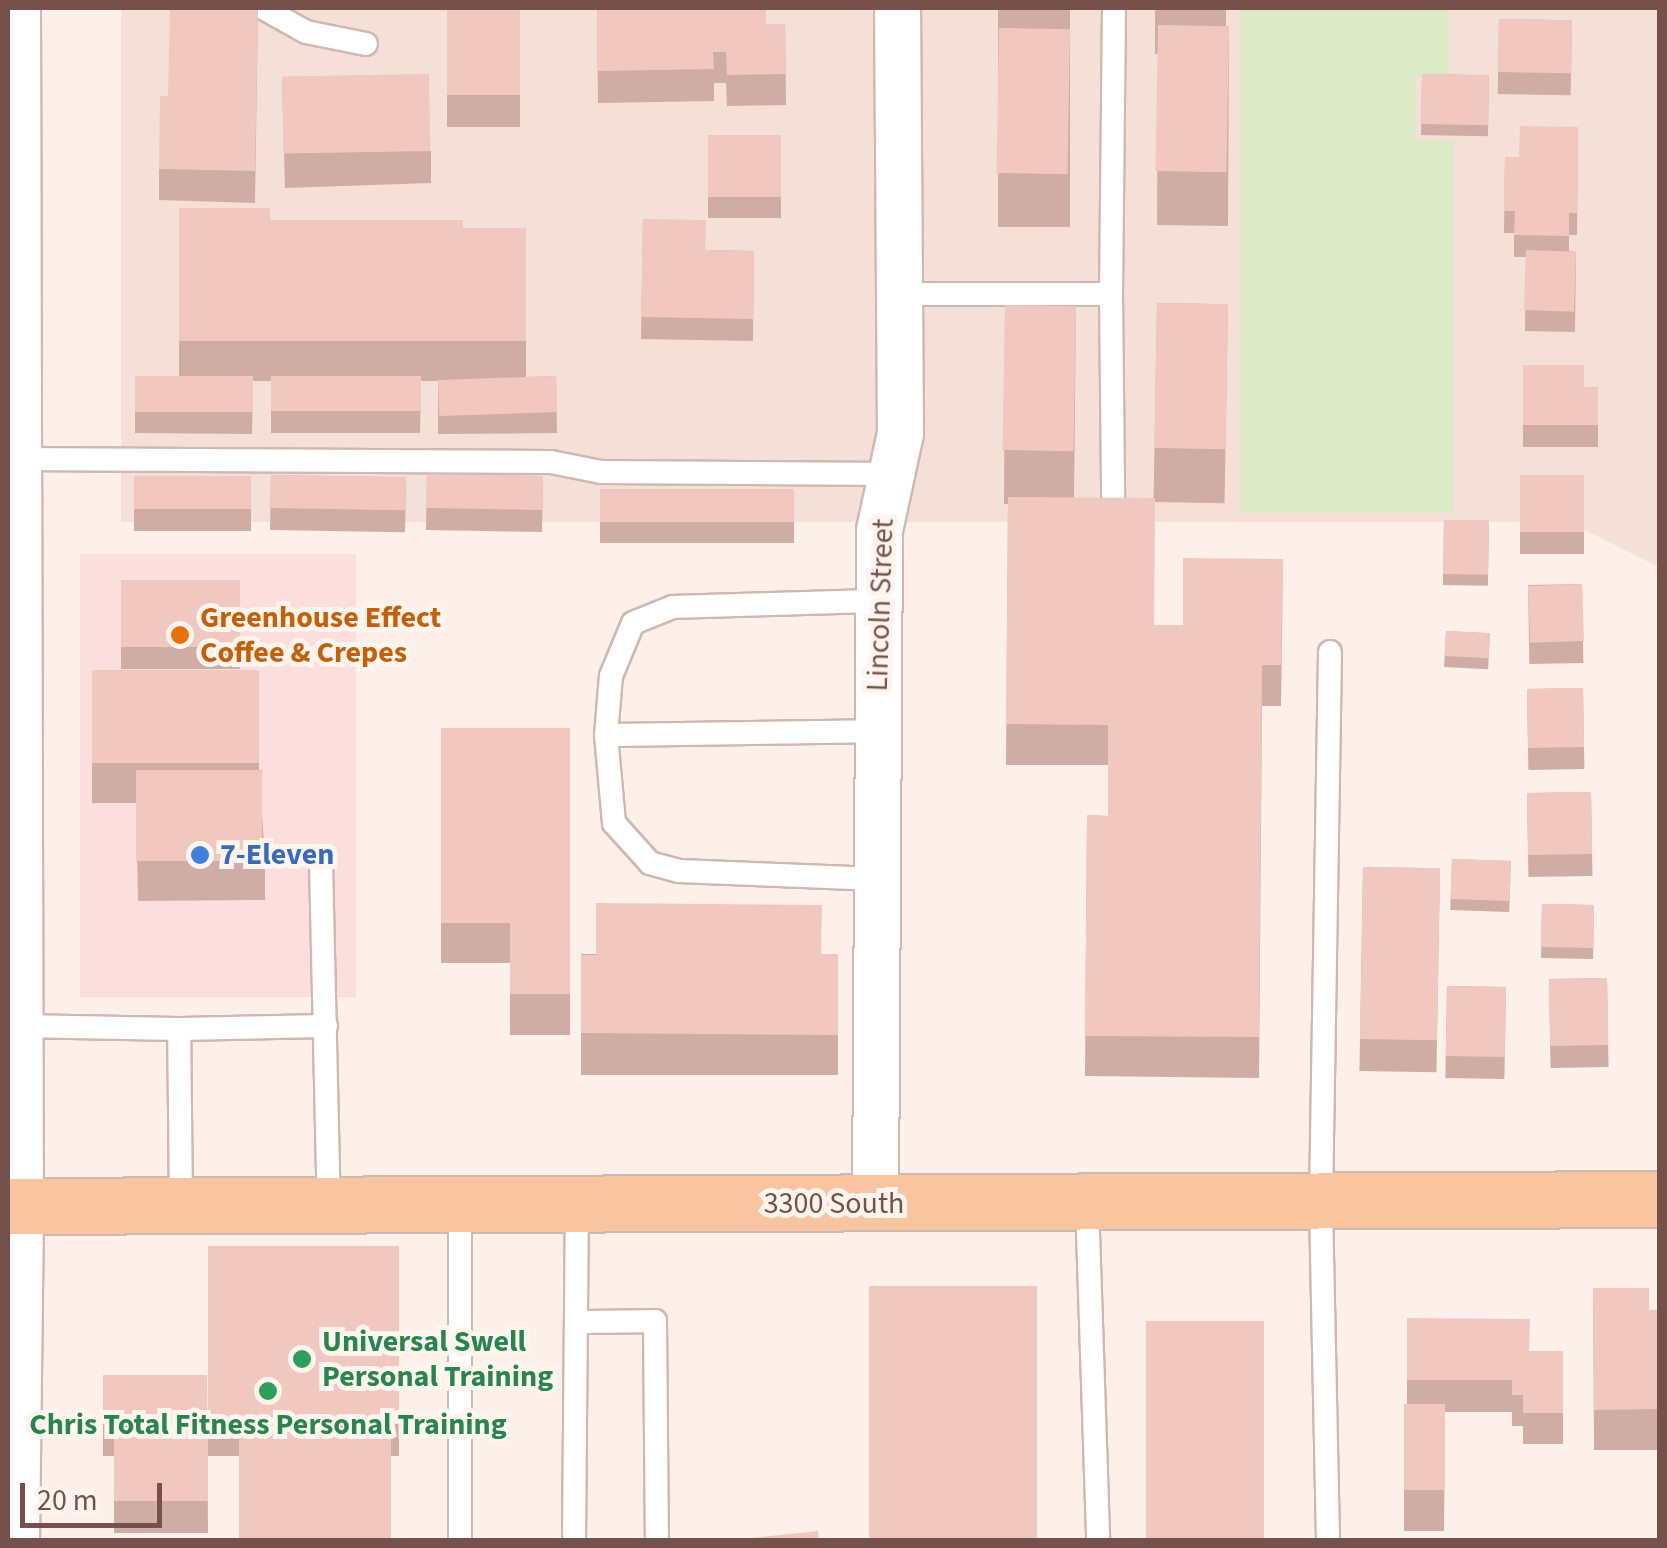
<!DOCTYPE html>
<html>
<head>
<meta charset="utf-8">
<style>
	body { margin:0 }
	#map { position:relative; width:1667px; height:1548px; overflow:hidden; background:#fcf0e8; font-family:"Source Sans 3",sans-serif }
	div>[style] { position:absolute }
	.residential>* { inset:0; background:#f4e0d6 }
	.commercial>* { inset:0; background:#fcdedc; transform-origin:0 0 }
	.green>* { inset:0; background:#dceac6 }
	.roads { filter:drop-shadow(2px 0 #d0b7b0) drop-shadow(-2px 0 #d0b7b0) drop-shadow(0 2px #d0b7b0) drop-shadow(0 -2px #d0b7b0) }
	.service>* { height:22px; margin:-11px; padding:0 11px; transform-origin:11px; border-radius:11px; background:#fff }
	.minor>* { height:45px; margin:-22.5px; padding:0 22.5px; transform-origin:22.5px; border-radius:22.5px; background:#fff }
	.tertiary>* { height:55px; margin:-27.5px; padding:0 27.5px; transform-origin:27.5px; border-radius:27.5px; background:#fff }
	.secondary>* { height:55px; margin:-27.5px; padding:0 27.5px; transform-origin:27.5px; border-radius:27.5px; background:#fff }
	.primary>* { height:55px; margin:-27.5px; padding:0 27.5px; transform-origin:27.5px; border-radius:27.5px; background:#f9c5a1 }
	.wall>* { inset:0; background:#cfaca4; transform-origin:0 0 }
	.building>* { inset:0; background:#f1c8bf; transform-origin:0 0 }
	.dots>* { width:28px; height:28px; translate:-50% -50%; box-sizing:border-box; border:5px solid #fff4ee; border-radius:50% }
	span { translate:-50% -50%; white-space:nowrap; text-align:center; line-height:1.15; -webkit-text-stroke:10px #fff4ee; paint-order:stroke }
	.street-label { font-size:30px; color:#76514c }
	.food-label { font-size:30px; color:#c56008; font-weight:700 }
	.left { translate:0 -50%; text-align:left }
	.shop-label { font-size:30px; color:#366cbe; font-weight:700 }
	.leisure-label { font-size:30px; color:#27864d; font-weight:700 }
	.frame { position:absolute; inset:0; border:10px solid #76514c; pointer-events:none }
	.scale { position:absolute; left:20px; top:1483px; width:142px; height:45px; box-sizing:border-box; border:5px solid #76514c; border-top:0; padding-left:12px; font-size:30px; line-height:35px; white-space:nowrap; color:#76514c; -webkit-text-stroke:8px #fff4ee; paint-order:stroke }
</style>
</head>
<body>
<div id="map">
	<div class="residential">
		<div style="clip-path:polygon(121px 8px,1659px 8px,1659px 567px,1569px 522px,121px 522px)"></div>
	</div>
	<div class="commercial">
		<div style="left:80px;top:554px;width:276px;height:443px"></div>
	</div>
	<div class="green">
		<div style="clip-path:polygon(1240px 8px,1449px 8px,1449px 76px,1416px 77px,1416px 140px,1453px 141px,1453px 513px,1240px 513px)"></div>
	</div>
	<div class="roads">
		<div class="service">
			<div style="left:263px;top:8px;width:49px;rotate:29.2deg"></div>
			<div style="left:306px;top:32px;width:61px;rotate:11.3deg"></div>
			<div style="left:899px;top:294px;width:212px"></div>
			<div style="left:1111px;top:294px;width:286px;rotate:-89.4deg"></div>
			<div style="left:1111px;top:294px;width:205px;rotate:89.4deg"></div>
			<div style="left:13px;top:459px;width:538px;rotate:0.32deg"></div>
			<div style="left:551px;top:462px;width:51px;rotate:11.3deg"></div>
			<div style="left:601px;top:472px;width:290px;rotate:0.4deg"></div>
			<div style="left:606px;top:735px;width:272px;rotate:-0.8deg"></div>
			<div style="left:321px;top:863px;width:343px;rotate:88.7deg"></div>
			<div style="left:877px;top:879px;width:198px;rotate:-177.7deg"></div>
			<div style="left:679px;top:871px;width:30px;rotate:-165deg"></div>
			<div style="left:650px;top:863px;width:54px;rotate:-132deg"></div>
			<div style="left:614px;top:823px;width:88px;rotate:-95.2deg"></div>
			<div style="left:606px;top:735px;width:59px;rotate:-85.2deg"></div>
			<div style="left:611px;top:676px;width:57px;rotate:-67.5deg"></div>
			<div style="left:633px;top:623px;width:43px;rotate:-21.8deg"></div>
			<div style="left:673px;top:607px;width:205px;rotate:-1.7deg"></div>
			<div style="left:17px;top:1026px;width:162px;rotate:1.1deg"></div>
			<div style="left:1087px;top:1202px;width:338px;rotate:88.1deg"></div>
			<div style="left:181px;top:1206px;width:177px;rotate:-90.6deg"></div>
			<div style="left:179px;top:1029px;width:147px;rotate:-1.2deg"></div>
			<div style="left:460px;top:1206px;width:334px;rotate:90deg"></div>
			<div style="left:576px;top:1322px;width:79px;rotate:-0.7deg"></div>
			<div style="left:655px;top:1321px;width:219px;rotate:89.5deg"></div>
			<div style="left:574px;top:1540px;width:335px;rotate:-89.5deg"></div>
			<div style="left:1328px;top:1540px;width:339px;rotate:-91.2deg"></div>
			<div style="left:1321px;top:1201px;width:549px;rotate:-89.06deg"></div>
		</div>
		<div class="minor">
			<div style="left:875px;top:1203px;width:673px;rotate:-89.66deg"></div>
			<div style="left:879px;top:530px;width:99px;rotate:-77.8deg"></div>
			<div style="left:900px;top:433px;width:425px;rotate:-90.4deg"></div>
		</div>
		<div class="tertiary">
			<div style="left:12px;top:8px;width:1198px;rotate:89.86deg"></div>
		</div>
		<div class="secondary">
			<div style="left:11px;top:1540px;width:334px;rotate:-89.3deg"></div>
		</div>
		<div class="primary">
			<div style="left:8px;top:1206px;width:1652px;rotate:-0.24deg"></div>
		</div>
	</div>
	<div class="wall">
		<div style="clip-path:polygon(258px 8px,255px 203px,159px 200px,159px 169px,168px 96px)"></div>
		<div style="left:447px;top:8px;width:73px;height:119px"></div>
		<div style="clip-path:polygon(597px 8px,766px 24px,785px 24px,786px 105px,727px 106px,726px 83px,714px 83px,714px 101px,598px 103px)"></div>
		<div style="left:998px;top:8px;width:72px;height:219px"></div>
		<div style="clip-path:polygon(1155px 8px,1226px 8px,1226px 26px,1229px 26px,1228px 226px,1157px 225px,1158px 54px,1155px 54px)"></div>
		<div style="left:1499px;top:19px;width:73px;height:75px;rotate:1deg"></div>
		<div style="left:1422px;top:74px;width:67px;height:61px;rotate:1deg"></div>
		<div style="clip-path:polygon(282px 78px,431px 151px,431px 183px,285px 188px)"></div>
		<div style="clip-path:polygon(1578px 127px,1577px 235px,1569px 235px,1569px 251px,1576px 252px,1575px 332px,1525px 331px,1526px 257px,1514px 257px,1514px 233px,1504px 233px,1505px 157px,1519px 157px)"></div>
		<div style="left:708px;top:135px;width:73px;height:83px"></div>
		<div style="clip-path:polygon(179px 208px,270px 220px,463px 228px,526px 228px,526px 377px,556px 376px,557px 433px,438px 434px,438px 381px,421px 381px,420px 433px,271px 433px,271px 381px,253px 381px,252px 434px,135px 433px,135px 376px,179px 377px)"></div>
		<div style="clip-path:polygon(643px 219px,705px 250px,754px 251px,753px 341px,641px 339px)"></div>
		<div style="left:1157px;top:303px;width:71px;height:199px;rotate:1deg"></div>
		<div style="clip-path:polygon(1005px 305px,1076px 306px,1074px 497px,1154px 625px,1183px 625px,1283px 559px,1281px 706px,1262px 706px,1259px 1078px,1085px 1076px,1087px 815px,1108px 816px,1108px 765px,1006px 765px,1008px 504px,1004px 504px)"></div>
		<div style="clip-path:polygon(1523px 365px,1584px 387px,1598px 387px,1598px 447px,1523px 447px)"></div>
		<div style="left:427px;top:474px;width:116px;height:56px;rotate:1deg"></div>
		<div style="left:271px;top:475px;width:135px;height:55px;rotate:1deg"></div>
		<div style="left:1520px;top:475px;width:64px;height:79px"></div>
		<div style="left:134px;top:476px;width:117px;height:55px"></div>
		<div style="left:600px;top:489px;width:194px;height:54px"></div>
		<div style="left:1444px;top:520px;width:45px;height:65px;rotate:1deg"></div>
		<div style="left:121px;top:580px;width:119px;height:89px"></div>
		<div style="left:1582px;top:584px;width:79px;height:54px;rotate:89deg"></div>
		<div style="left:1446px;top:631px;width:44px;height:36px;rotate:3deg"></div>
		<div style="clip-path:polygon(92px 670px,259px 670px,259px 770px,265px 859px,265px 900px,138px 901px,136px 803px,92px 803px)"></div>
		<div style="left:1583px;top:688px;width:81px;height:56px;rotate:89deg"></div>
		<div style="clip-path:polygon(441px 728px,570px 728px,570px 1035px,510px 1035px,510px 963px,441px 963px)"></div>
		<div style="left:1591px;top:792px;width:84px;height:64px;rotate:89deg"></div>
		<div style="left:1452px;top:859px;width:59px;height:51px;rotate:2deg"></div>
		<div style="left:1363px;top:867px;width:77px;height:204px;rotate:1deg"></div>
		<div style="left:1542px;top:904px;width:52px;height:54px;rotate:1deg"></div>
		<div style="left:838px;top:954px;width:121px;height:257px;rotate:90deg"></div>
		<div style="left:1607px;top:978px;width:89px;height:58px;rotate:89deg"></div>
		<div style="left:1447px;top:986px;width:59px;height:92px;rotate:1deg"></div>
		<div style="left:208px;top:1246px;width:191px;height:210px"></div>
		<div style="clip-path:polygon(1593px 1288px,1649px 1310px,1660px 1310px,1660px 1450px,1594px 1450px)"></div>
		<div style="clip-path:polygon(1407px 1318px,1530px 1351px,1563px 1351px,1563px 1444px,1523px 1444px,1523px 1426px,1512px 1426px,1512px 1412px,1445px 1412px,1444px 1531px,1404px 1531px,1404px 1404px,1407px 1404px)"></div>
		<div style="clip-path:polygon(103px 1375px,207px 1375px,208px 1533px,114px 1533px,114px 1456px,103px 1456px)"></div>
	</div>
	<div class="building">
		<div style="clip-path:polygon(170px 8px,258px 8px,255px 171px,159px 169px,160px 96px,168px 96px)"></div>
		<div style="left:447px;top:8px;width:73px;height:87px"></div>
		<div style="clip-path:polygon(597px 8px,766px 8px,766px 24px,785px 24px,786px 74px,727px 75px,726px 52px,713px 52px,714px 69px,598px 71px)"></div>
		<div style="left:1499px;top:19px;width:73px;height:53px;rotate:1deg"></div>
		<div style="left:1158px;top:25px;width:71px;height:146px;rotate:1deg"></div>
		<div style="left:999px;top:28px;width:71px;height:145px;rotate:1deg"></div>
		<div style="left:429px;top:74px;width:77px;height:147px;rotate:89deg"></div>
		<div style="left:1422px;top:74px;width:67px;height:50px;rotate:1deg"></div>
		<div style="clip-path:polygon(1520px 126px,1578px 127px,1577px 213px,1569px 213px,1569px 236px,1514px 235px,1515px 211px,1504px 211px,1505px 157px,1519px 157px)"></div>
		<div style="left:708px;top:135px;width:73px;height:62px"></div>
		<div style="clip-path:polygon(179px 208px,270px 208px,270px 220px,463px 220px,463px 228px,526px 228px,526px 341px,179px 341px)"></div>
		<div style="clip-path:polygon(643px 219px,706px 220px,705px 250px,754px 251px,753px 319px,641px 317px)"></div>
		<div style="left:1526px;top:250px;width:50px;height:60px;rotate:2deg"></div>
		<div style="left:1157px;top:303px;width:71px;height:145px;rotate:1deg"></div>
		<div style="left:1005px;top:305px;width:71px;height:145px;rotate:1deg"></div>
		<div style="clip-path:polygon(1523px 365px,1584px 365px,1584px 387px,1598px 387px,1598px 425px,1523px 425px)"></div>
		<div style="left:135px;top:376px;width:118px;height:36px"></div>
		<div style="left:271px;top:376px;width:150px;height:35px"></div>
		<div style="left:556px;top:376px;width:36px;height:118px;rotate:88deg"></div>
		<div style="left:427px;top:474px;width:116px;height:34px;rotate:1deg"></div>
		<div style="left:271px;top:475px;width:135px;height:33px;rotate:1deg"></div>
		<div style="left:1520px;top:475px;width:64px;height:57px"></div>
		<div style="left:134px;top:476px;width:117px;height:33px"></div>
		<div style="left:600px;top:489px;width:194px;height:33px"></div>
		<div style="clip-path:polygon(1008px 497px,1155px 498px,1154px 625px,1183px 625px,1183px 558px,1283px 559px,1281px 665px,1262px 665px,1259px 1037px,1085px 1036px,1087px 815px,1108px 816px,1108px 725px,1006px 724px)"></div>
		<div style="left:1444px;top:520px;width:45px;height:54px;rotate:1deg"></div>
		<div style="left:121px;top:580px;width:119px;height:67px"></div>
		<div style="left:1582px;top:584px;width:57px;height:54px;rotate:88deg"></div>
		<div style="left:1446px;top:631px;width:44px;height:25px;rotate:3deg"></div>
		<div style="left:92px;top:670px;width:167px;height:93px"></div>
		<div style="left:1583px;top:688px;width:59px;height:56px;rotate:89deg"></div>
		<div style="clip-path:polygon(441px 728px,570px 728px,570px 994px,510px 994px,510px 923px,441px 923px)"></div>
		<div style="left:136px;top:770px;width:126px;height:91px"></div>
		<div style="left:1591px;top:792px;width:62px;height:64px;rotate:89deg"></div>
		<div style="left:1452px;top:859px;width:59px;height:40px;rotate:2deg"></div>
		<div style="left:1363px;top:867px;width:77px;height:172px;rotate:1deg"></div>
		<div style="clip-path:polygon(596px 903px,822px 905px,821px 954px,838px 954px,838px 1035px,581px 1033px,581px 955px,596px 955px)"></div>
		<div style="left:1542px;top:904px;width:52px;height:43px;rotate:1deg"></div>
		<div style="left:1607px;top:978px;width:67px;height:58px;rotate:89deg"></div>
		<div style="left:1447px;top:986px;width:59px;height:70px;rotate:1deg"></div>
		<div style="left:208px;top:1246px;width:191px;height:170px"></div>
		<div style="left:869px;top:1286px;width:168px;height:254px"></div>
		<div style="clip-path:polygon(1593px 1288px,1649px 1288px,1649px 1310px,1660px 1310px,1660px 1409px,1594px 1410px)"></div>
		<div style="clip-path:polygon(1407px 1318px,1530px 1319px,1529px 1351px,1563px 1351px,1563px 1413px,1523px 1413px,1523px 1395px,1512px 1395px,1512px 1380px,1407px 1380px)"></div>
		<div style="left:1146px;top:1321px;width:118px;height:219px"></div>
		<div style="left:103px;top:1375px;width:104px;height:49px"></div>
		<div style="left:1404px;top:1404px;width:41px;height:86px"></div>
		<div style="left:114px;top:1429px;width:94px;height:72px"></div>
		<div style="left:239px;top:1429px;width:152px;height:111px"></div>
		<div style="left:818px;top:1531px;width:9px;height:182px;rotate:84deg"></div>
	</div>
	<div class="dots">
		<div style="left:180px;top:635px;background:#e8710a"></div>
		<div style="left:200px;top:855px;background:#3f7fe0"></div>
		<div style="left:302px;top:1359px;background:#2e9e5b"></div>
		<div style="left:268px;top:1391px;background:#2e9e5b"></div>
	</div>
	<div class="street-label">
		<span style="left:881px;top:605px;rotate:-88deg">Lincoln Street</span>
		<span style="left:834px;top:1204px">3300 South</span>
	</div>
	<div class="food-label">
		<span class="left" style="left:200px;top:635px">Greenhouse Effect<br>Coffee &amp; Crepes</span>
	</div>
	<div class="shop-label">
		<span class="left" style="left:220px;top:855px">7-Eleven</span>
	</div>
	<div class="leisure-label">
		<span class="left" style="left:322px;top:1359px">Universal Swell<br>Personal Training</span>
		<span style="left:268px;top:1425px">Chris Total Fitness Personal Training</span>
	</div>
	<div class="frame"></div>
	<div class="scale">20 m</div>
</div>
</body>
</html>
